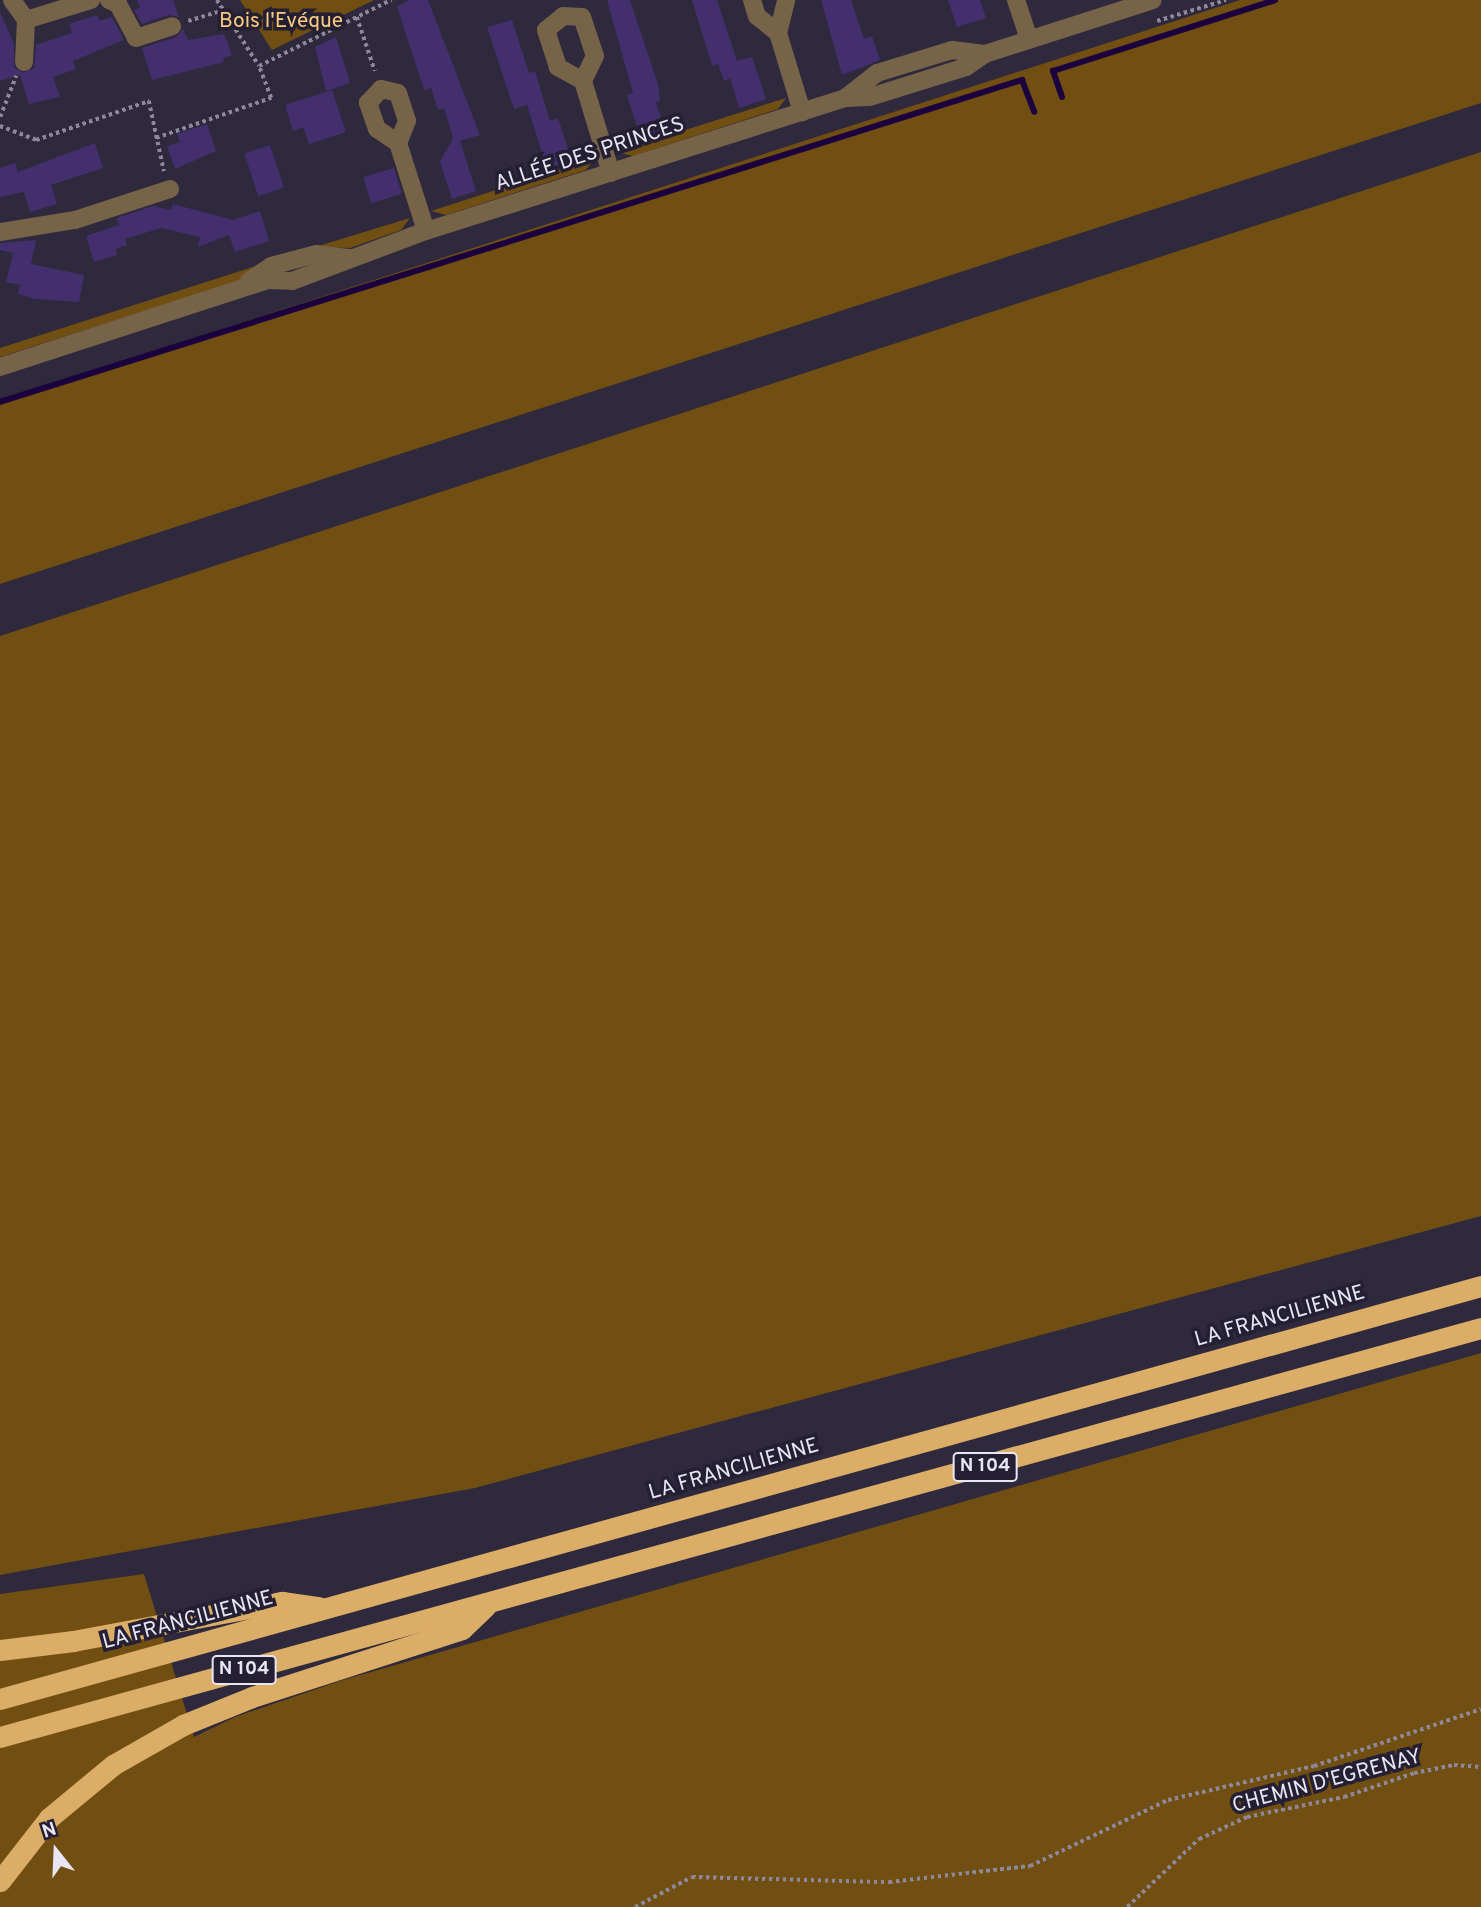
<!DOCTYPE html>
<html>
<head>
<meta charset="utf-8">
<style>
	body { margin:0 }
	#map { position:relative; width:1481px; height:1907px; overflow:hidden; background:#2e293d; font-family:Overpass,sans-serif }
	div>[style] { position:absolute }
	.green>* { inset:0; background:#714e11 }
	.stream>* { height:6px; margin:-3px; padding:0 3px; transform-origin:3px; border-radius:3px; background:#1b013d }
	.building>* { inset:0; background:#432f6d; transform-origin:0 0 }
	.path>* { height:3.5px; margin-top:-1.75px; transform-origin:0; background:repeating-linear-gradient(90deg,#8d899a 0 3.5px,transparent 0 7px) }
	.street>* { height:18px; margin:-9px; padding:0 9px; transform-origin:9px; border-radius:9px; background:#766348 }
	.highway>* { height:21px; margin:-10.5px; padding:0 10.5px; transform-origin:10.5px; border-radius:10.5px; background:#dcad66 }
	span { translate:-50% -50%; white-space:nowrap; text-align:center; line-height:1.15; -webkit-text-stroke:7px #241f33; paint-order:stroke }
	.shield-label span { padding:2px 5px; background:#241f33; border:2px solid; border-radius:5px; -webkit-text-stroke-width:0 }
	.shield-label { font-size:19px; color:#e9e6f4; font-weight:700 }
	.park-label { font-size:21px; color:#fbca80 }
	.street-label { font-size:21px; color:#e9e6f4 }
	.north { position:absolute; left:21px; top:1816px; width:70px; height:70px; -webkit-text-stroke:5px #241f33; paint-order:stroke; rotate:342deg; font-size:19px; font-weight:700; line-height:28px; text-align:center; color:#e9e6f4 }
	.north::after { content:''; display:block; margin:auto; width:24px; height:32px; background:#e9e6f4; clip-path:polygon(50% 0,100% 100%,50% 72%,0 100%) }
</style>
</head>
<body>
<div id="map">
	<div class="green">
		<div style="clip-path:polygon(240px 0,374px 0,272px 50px)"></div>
		<div style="clip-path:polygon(1240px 0,1481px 0,1481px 103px,0 584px,0 401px)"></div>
		<div style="clip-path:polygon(786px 98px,778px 109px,633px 156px,616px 152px)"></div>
		<div style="clip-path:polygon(1481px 152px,1481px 1216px,475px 1488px,0 1575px,0 636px)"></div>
		<div style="clip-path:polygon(595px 158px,586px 170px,446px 215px,431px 211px)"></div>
		<div style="clip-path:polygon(410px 218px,401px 230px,350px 248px,315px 247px)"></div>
		<div style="clip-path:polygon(265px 263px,238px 281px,0 357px,0 348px)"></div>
		<div style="clip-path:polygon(1481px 1353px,1481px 1907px,0 1907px,0 1594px,144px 1574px,194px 1737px,235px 1717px,343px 1680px)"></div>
	</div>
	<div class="stream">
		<div style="left:1062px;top:97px;width:28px;rotate:-109deg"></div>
		<div style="left:1053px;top:71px;width:233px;rotate:-17.7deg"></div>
		<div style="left:0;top:402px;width:1072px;rotate:-17.49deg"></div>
		<div style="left:1022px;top:80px;width:34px;rotate:69deg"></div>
	</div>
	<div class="building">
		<div style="clip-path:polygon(137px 0,173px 0,179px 17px,168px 15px,142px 24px,134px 10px,140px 8px)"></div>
		<div style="clip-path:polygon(410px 0,428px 0,480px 135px,460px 141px,476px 191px,452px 199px,440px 162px,453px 138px,444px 108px,438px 110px,431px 88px,424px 90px,397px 6px)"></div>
		<div style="clip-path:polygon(607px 0,630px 0,658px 84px,660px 101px,656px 102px,665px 131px,641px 139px,627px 95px,633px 93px)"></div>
		<div style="clip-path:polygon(692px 0,717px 0,737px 61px,752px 57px,766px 99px,739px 108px,730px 78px,724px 81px,718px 64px,712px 66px)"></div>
		<div style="clip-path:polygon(821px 0,851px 0,864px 39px,872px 36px,880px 60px,842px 75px)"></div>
		<div style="clip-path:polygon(948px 0,980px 0,986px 18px,957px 27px)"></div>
		<div style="clip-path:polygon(0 12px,14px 43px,14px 67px,23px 73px,34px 68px,36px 45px,72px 33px,69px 24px,97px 15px,100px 21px,112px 17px,124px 40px,73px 61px,76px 69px,53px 77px,60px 97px,29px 104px,20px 75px,0 81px)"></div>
		<div style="clip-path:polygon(512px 20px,529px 73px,535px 71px,550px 121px,558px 118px,572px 161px,547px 169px,527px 105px,514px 109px,487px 27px)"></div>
		<div style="clip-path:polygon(183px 29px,188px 40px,224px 34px,232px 55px,223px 58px,224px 62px,152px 80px,142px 48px,176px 37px)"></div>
		<div style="clip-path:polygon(336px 37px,350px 83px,326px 91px,315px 47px)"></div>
		<div style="clip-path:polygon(332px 90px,346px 132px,309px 144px,303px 127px,293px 131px,285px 105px)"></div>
		<div style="clip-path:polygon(207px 124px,216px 151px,175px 169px,167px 146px,180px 142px,177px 134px)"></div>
		<div style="clip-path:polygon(95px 143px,103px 168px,51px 185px,57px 204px,30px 212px,24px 192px,0 197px,0 168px,15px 163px,18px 172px)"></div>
		<div style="left:270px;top:145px;width:45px;height:27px;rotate:72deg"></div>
		<div style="left:394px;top:168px;width:27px;height:32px;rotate:73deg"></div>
		<div style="clip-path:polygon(173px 204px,233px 220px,260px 211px,269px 241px,235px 252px,229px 235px,198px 247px,200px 237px,161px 228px,125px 239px,127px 245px,116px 249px,117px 255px,94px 262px,86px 236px,119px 225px,117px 218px,153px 206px,171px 210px)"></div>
		<div style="clip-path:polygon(36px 240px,31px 264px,84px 275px,79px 302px,35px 299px,18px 294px,20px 285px,6px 282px,13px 253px,0 250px,0 243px)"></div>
	</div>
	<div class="path">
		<div style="left:217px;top:0;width:78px;rotate:57.5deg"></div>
		<div style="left:357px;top:17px;width:57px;rotate:71.6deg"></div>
		<div style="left:188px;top:21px;width:37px;rotate:-17deg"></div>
		<div style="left:1157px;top:21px;width:72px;rotate:-16.9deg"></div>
		<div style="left:0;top:117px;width:44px;rotate:-68.7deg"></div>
		<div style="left:0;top:126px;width:39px;rotate:21deg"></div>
		<div style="left:36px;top:140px;width:120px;rotate:-19deg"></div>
		<div style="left:149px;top:101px;width:72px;rotate:77.9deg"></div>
		<div style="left:156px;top:138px;width:122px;rotate:-19.2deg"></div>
		<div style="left:271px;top:98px;width:34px;rotate:-111deg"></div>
		<div style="left:259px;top:66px;width:148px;rotate:-26.6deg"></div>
		<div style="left:635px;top:1907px;width:64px;rotate:-27.8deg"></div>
		<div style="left:692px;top:1877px;width:197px;rotate:1.5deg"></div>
		<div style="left:889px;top:1882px;width:142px;rotate:-6.5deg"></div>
		<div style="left:1030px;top:1866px;width:153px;rotate:-25.6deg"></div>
		<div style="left:1168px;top:1800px;width:150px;rotate:-13.1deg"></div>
		<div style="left:1314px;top:1766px;width:176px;rotate:-18.8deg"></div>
		<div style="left:1127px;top:1907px;width:99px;rotate:-43.4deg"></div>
		<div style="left:1199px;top:1839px;width:53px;rotate:-24.6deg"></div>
		<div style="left:1247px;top:1817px;width:99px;rotate:-11.7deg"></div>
		<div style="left:1344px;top:1797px;width:74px;rotate:-18.9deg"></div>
		<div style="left:1414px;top:1773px;width:41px;rotate:-11.3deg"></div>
		<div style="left:1454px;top:1765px;width:27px;rotate:4deg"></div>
	</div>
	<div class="street">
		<div style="left:12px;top:0;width:24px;rotate:55deg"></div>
		<div style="left:26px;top:20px;width:68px;rotate:-17.1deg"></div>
		<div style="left:109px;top:0;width:10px;rotate:24deg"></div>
		<div style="left:118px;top:4px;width:38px;rotate:62deg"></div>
		<div style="left:136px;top:38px;width:38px;rotate:-18deg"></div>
		<div style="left:752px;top:0;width:17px;rotate:73deg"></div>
		<div style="left:757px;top:16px;width:27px;rotate:39deg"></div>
		<div style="left:778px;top:33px;width:83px;rotate:73.1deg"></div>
		<div style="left:1016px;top:0;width:41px;rotate:71.6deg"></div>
		<div style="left:778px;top:33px;width:34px;rotate:-76deg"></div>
		<div style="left:24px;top:62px;width:42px;rotate:-87.3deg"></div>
		<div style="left:583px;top:81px;width:29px;rotate:-151deg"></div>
		<div style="left:558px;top:67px;width:39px;rotate:-108deg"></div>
		<div style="left:546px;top:30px;width:22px;rotate:-39deg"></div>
		<div style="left:563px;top:16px;width:19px;rotate:3deg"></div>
		<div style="left:582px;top:17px;width:41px;rotate:71.6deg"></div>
		<div style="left:595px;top:56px;width:28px;rotate:116deg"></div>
		<div style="left:583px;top:81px;width:96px;rotate:73.1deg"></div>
		<div style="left:845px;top:98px;width:41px;rotate:-38deg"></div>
		<div style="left:877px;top:73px;width:78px;rotate:-17deg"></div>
		<div style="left:952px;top:50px;width:33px;rotate:7deg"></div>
		<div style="left:398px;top:143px;width:25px;rotate:-146deg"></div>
		<div style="left:377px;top:129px;width:28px;rotate:-109deg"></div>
		<div style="left:368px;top:103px;width:19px;rotate:-47deg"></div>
		<div style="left:381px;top:89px;width:17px;rotate:13deg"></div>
		<div style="left:398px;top:93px;width:29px;rotate:72deg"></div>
		<div style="left:407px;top:121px;width:24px;rotate:112deg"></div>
		<div style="left:398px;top:143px;width:92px;rotate:72.3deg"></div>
		<div style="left:0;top:232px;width:76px;rotate:-9.1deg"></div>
		<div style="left:75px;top:220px;width:100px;rotate:-18.1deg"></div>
		<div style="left:249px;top:281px;width:27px;rotate:-34deg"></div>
		<div style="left:271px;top:266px;width:47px;rotate:-14.9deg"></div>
		<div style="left:316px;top:254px;width:34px;rotate:7deg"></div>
		<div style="left:0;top:367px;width:281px;rotate:-18deg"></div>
		<div style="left:267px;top:280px;width:25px;rotate:2deg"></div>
		<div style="left:292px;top:281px;width:143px;rotate:-20.5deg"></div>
		<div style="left:426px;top:231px;width:440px;rotate:-17.6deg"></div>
		<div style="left:845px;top:98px;width:25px;rotate:-2deg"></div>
		<div style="left:870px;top:97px;width:101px;rotate:-17.4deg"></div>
		<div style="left:966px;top:67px;width:23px;rotate:-34deg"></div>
		<div style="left:985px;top:54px;width:176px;rotate:-17.8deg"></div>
	</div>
	<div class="highway">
		<div style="left:0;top:1650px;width:74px;rotate:-7deg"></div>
		<div style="left:73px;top:1641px;width:213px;rotate:-10.6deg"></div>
		<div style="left:282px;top:1602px;width:37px;rotate:8deg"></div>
		<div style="left:0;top:1699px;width:1538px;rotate:-15.58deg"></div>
		<div style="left:0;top:1737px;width:1536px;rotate:-15.44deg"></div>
		<div style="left:0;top:1881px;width:80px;rotate:-52.1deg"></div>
		<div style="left:49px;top:1818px;width:83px;rotate:-39.6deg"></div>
		<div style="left:113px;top:1765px;width:81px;rotate:-29.7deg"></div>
		<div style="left:183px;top:1725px;width:74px;rotate:-22.1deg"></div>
		<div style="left:252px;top:1697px;width:221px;rotate:-17.9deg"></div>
		<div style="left:462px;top:1629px;width:33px;rotate:-44deg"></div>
	</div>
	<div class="shield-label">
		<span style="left:985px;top:1467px">N 104</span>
		<span style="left:244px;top:1670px">N 104</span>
	</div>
	<div class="park-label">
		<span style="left:281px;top:22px">Bois l'Evéque</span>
	</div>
	<div class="street-label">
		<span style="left:590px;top:155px;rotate:-18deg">ALLÉE DES PRINCES</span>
		<span style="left:1280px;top:1317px;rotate:-16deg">LA FRANCILIENNE</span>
		<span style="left:734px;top:1470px;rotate:-16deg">LA FRANCILIENNE</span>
		<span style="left:188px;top:1621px;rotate:-15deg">LA FRANCILIENNE</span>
		<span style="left:1327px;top:1782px;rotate:-15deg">CHEMIN D'EGRENAY</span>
	</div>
	<div class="north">N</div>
</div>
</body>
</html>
